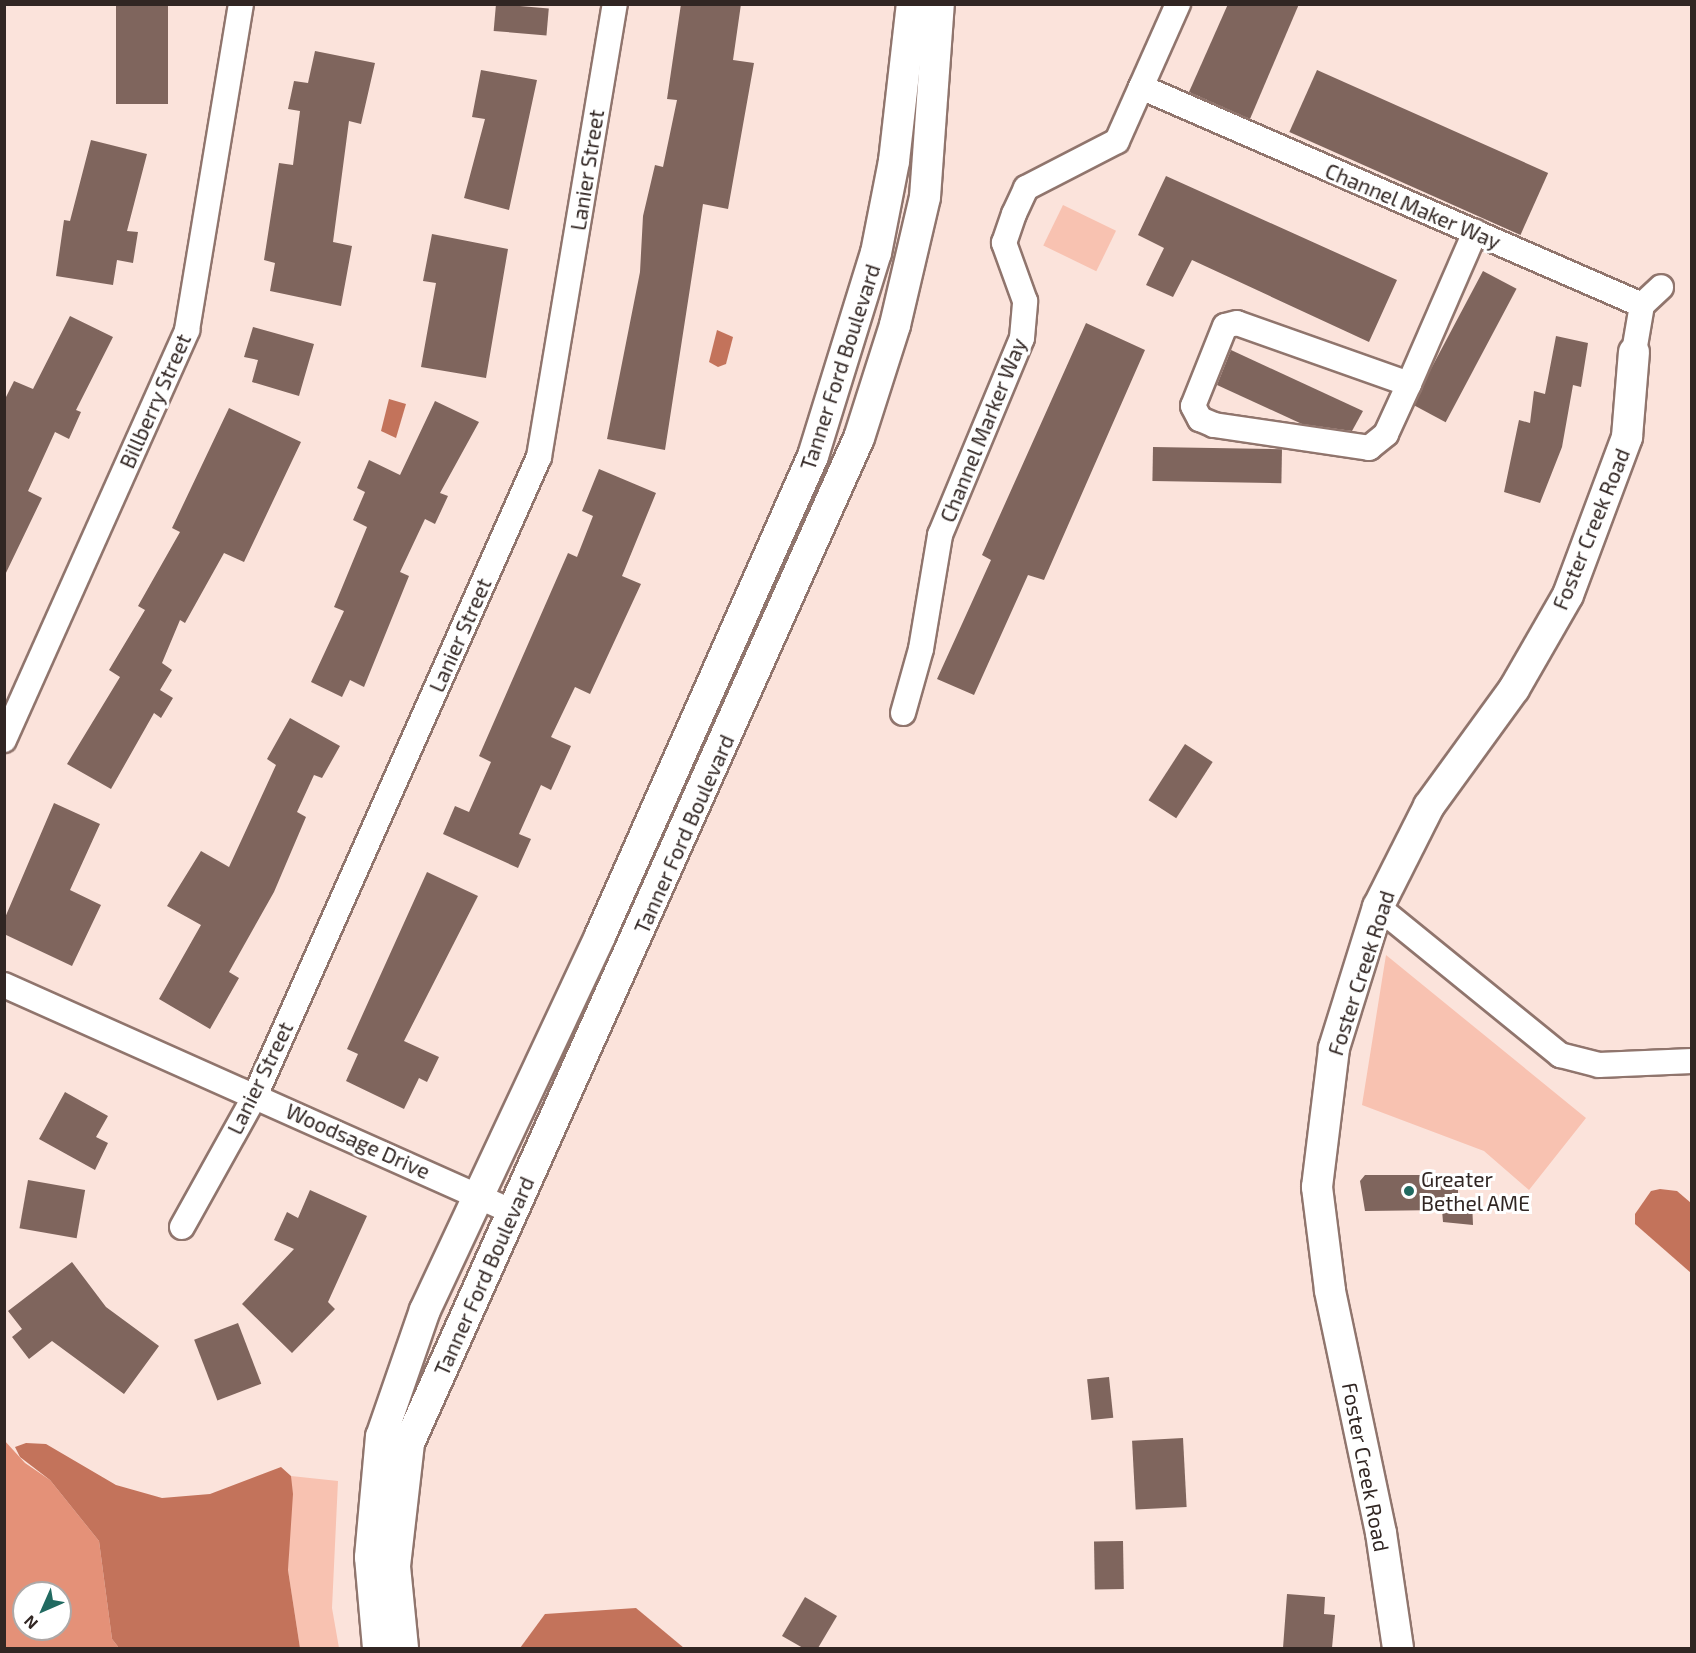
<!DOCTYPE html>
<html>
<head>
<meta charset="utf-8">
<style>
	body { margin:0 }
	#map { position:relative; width:1696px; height:1653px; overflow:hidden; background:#fbe3db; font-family:"Exo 2",sans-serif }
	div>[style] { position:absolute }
	.green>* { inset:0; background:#f8c2b1; transform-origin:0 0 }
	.forest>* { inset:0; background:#e49178 }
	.water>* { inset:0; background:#c3735b }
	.building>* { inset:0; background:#7f655d; transform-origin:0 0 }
	.roads { filter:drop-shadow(2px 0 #90756d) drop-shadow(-2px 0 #90756d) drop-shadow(0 2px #90756d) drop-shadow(0 -2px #90756d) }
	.minor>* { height:24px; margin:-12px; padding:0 12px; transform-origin:12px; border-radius:12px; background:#fff }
	.tertiary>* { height:30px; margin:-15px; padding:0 15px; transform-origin:15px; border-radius:15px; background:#fff }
	.dots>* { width:16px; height:16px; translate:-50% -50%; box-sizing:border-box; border:3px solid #fff; border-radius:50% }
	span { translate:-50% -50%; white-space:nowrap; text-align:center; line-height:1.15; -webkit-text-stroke:6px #fff; paint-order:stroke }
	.street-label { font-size:21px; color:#312623 }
	.poi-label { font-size:21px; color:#312623 }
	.left { translate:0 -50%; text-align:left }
	.frame { position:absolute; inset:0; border:6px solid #312623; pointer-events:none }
	.north { position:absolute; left:12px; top:1581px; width:60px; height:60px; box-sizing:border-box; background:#fff; border:2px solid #ada8a7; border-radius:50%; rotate:225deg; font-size:16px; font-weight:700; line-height:24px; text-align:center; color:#312623 }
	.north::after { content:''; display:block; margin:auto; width:21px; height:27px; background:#216a61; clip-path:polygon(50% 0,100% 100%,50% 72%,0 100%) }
</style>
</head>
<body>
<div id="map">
	<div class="green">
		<div style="left:1063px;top:205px;width:59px;height:45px;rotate:26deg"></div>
		<div style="clip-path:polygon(1386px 955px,1586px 1118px,1529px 1190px,1484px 1151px,1362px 1105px)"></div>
		<div style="clip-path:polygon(291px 1476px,338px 1481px,332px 1608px,339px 1648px,300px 1648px,288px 1570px)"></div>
	</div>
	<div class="forest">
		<div style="clip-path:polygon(evenodd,4px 1440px,25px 1463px,50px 1480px,99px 1541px,112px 1639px,119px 1648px,5px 1648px,4px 1440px,24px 1593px,60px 1593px,60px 1629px,24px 1629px,24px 1593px)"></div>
	</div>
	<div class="water">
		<div style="clip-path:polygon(717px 330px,733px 337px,726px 364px,718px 367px,709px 362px)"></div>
		<div style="clip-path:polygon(389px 399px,406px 404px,396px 438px,381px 431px)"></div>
		<div style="clip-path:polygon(1660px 1189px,1677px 1191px,1691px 1203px,1691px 1273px,1635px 1224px,1635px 1214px,1651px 1191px)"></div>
		<div style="clip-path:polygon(26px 1443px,46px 1444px,116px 1485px,162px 1498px,210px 1494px,281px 1467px,291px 1476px,293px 1494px,288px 1570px,300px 1648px,119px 1648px,112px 1639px,99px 1541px,50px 1480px,20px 1457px,15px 1447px)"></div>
		<div style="clip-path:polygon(636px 1608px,684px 1648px,520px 1648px,545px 1614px)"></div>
	</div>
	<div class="building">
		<div style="left:116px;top:4px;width:52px;height:100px"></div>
		<div style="left:496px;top:4px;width:53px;height:27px;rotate:5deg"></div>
		<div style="clip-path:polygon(681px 4px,741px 4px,733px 60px,754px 63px,728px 209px,703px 204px,665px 450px,607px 439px,640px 272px,643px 216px,655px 165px,663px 167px,677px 100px,667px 99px)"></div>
		<div style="clip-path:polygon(1228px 4px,1299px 4px,1250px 119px,1189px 92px)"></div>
		<div style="clip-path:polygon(315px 51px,375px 63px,361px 124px,349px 121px,333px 242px,352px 246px,341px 306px,270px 291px,275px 263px,264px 260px,279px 163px,293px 165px,300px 111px,288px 109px,294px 81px,308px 83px)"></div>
		<div style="clip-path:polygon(481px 70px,537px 80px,509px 210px,464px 198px,485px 119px,472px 117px)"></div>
		<div style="left:1317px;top:70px;width:253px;height:68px;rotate:24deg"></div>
		<div style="clip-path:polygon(91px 140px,147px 154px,127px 231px,138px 232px,133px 263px,117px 260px,113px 285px,56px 276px,64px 220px,70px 221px)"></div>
		<div style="clip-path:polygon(1166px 176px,1397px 280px,1369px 342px,1192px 260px,1173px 297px,1146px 285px,1164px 248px,1138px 235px)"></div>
		<div style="clip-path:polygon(432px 234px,508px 249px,486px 378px,421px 367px,436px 283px,423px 281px)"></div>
		<div style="left:1483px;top:271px;width:38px;height:151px;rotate:28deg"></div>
		<div style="clip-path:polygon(70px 316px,113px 337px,76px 410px,81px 412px,69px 439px,55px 432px,28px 491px,42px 498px,4px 577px,4px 401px,14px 381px,33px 389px)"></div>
		<div style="clip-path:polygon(1086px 323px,1145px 350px,1044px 580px,1028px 575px,974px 695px,937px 679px,991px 560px,982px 555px)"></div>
		<div style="clip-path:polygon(253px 327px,314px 344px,299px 396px,252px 382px,258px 360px,244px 357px)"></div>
		<div style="clip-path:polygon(1556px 336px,1588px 343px,1581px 387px,1573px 385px,1562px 447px,1540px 503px,1504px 492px,1519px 420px,1530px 423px,1534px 391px,1545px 394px)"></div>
		<div style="clip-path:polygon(1231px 350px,1363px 411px,1352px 431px,1302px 424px,1217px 385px)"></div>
		<div style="clip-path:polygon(435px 401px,479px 422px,440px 493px,448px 496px,435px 524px,425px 519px,400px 572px,409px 576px,364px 687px,350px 680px,342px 697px,311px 682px,344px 611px,334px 607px,367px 527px,353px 520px,365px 492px,357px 488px,369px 460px,400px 475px)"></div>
		<div style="clip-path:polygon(229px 408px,301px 442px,244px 562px,224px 553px,185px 623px,180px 620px,162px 663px,172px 670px,160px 690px,173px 698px,161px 718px,154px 713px,111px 789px,67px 764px,120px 677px,109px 670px,145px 610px,138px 606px,180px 532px,172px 528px)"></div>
		<div style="left:1153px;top:447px;width:129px;height:34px;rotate:1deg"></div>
		<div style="clip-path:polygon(599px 469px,656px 493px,622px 576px,641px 584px,590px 694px,575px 687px,551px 737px,571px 746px,551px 790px,541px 785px,519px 834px,531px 839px,518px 868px,443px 834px,455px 806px,469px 812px,491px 762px,479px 756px,568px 553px,577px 557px,593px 516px,582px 511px)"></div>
		<div style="clip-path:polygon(290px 718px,340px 746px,322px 778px,314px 775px,297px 812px,306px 817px,274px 892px,229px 972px,239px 978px,210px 1029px,159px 999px,201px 925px,167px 906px,201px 851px,229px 867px,276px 765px,267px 759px)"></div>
		<div style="left:1185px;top:744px;width:33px;height:67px;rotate:33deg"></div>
		<div style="clip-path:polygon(54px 803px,100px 824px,70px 890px,101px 905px,72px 966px,4px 934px,4px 920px)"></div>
		<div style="clip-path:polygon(427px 872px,478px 896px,404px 1041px,439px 1057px,427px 1082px,419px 1078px,404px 1109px,346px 1081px,358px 1054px,347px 1049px)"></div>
		<div style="clip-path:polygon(65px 1092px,108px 1116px,96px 1137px,108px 1143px,95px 1170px,39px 1139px)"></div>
		<div style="clip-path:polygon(1365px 1175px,1458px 1175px,1458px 1200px,1472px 1201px,1473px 1225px,1443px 1222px,1442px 1210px,1365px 1211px,1360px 1181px)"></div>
		<div style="left:28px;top:1180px;width:58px;height:49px;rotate:10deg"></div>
		<div style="clip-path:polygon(310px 1190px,367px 1216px,328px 1302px,335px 1309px,292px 1353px,242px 1304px,294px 1249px,274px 1240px,287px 1212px,298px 1218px)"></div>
		<div style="clip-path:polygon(72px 1262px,106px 1307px,159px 1346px,124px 1394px,52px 1341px,29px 1359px,12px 1337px,22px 1329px,8px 1311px)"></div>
		<div style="left:238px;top:1323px;width:65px;height:47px;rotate:69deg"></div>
		<div style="left:1109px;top:1377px;width:41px;height:22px;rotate:84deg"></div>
		<div style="left:1183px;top:1438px;width:69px;height:51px;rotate:87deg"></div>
		<div style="left:1123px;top:1541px;width:48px;height:29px;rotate:89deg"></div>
		<div style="clip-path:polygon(1287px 1594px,1325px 1597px,1324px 1614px,1335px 1615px,1332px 1648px,1283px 1648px)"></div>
		<div style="clip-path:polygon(805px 1597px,837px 1616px,818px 1648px,803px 1648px,782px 1636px)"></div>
	</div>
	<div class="roads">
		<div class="minor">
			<div style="left:1141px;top:87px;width:546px;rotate:23.52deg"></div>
			<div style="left:1642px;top:305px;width:48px;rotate:99.7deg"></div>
			<div style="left:1642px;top:305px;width:26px;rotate:-43deg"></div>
			<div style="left:1409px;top:384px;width:182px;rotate:-160.5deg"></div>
			<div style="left:1237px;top:323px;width:12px;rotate:166deg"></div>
			<div style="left:1225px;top:326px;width:86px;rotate:111.8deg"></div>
			<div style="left:1193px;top:406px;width:15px;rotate:62deg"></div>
			<div style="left:1200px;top:419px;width:15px;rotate:23deg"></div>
			<div style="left:1214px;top:425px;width:157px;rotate:8.4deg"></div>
			<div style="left:1369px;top:448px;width:22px;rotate:-39deg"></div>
			<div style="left:1386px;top:434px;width:55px;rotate:-65.3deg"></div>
			<div style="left:1409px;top:384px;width:166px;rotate:-66.5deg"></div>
			<div style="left:903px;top:713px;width:66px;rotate:-74.3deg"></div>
			<div style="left:921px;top:649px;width:116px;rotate:-80.5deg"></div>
			<div style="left:940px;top:535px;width:213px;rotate:-67.4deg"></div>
			<div style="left:1022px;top:338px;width:37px;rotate:-85deg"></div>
			<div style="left:1025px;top:301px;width:62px;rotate:-109.9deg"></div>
			<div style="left:1004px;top:243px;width:31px;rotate:-71deg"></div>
			<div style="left:1014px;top:214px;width:29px;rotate:-65deg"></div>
			<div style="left:1026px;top:188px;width:102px;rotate:-27.3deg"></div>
			<div style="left:1117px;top:141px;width:150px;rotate:-66deg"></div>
			<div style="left:4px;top:740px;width:449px;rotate:-65.9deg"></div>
			<div style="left:187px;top:330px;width:330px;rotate:-80.6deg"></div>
			<div style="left:1378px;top:907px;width:235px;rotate:39.1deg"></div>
			<div style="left:1560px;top:1055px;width:40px;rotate:14.4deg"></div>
			<div style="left:1599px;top:1065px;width:93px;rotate:-2.5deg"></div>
			<div style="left:4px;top:985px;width:557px;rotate:24.04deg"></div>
			<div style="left:182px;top:1227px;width:150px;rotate:-60.9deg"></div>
			<div style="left:255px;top:1096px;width:699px;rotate:-66.04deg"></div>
			<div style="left:539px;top:457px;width:459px;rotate:-80.5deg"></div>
		</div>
		<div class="tertiary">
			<div style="left:378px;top:1648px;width:91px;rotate:-95deg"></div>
			<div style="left:370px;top:1557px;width:121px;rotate:-84.8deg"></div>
			<div style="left:381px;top:1437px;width:134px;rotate:-70.9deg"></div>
			<div style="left:425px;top:1310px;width:413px;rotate:-64.9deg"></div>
			<div style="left:600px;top:936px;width:525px;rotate:-66.07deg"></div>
			<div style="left:813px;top:456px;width:213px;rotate:-72.8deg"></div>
			<div style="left:876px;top:253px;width:94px;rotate:-78.9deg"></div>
			<div style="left:894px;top:161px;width:158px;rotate:-83.5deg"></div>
			<div style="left:403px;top:1648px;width:82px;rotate:-95.6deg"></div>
			<div style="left:395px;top:1566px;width:124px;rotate:-83.5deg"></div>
			<div style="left:409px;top:1443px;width:1101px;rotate:-65.88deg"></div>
			<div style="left:859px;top:438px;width:119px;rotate:-72.3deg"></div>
			<div style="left:895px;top:325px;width:131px;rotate:-76.8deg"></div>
			<div style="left:925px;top:197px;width:194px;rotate:-85.9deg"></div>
			<div style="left:1398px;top:1648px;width:116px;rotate:-98.4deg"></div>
			<div style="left:1381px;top:1533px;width:248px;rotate:-101.9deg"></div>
			<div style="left:1330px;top:1290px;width:104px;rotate:-97.2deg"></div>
			<div style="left:1317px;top:1187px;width:140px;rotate:-83deg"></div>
			<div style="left:1334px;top:1048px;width:148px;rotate:-72.7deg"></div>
			<div style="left:1378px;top:907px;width:113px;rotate:-63.2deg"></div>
			<div style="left:1429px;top:806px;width:145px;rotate:-54deg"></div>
			<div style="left:1514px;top:689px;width:108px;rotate:-60.1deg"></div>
			<div style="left:1568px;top:595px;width:169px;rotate:-69.5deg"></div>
			<div style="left:1627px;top:437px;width:85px;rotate:-85.3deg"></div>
		</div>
	</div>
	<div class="dots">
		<div style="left:1409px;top:1191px;background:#216a61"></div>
	</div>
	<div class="street-label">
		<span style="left:587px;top:170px;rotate:-81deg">Lanier Street</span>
		<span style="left:1413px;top:206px;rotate:23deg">Channel Maker Way</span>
		<span style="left:840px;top:367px;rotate:-72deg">Tanner Ford Boulevard</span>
		<span style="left:155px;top:401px;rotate:-66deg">Billberry Street</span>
		<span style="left:983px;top:430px;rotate:-68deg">Channel Marker Way</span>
		<span style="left:1591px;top:529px;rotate:-68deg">Foster Creek Road</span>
		<span style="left:460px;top:635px;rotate:-66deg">Lanier Street</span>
		<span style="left:684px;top:834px;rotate:-66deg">Tanner Ford Boulevard</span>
		<span style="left:1361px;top:973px;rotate:-72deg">Foster Creek Road</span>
		<span style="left:260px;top:1078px;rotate:-64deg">Lanier Street</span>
		<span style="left:358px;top:1141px;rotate:24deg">Woodsage Drive</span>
		<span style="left:484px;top:1276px;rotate:-66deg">Tanner Ford Boulevard</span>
		<span style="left:1366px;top:1467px;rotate:79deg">Foster Creek Road</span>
	</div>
	<div class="poi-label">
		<span class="left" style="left:1421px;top:1191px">Greater<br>Bethel AME</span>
	</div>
	<div class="frame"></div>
	<div class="north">N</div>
</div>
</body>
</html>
